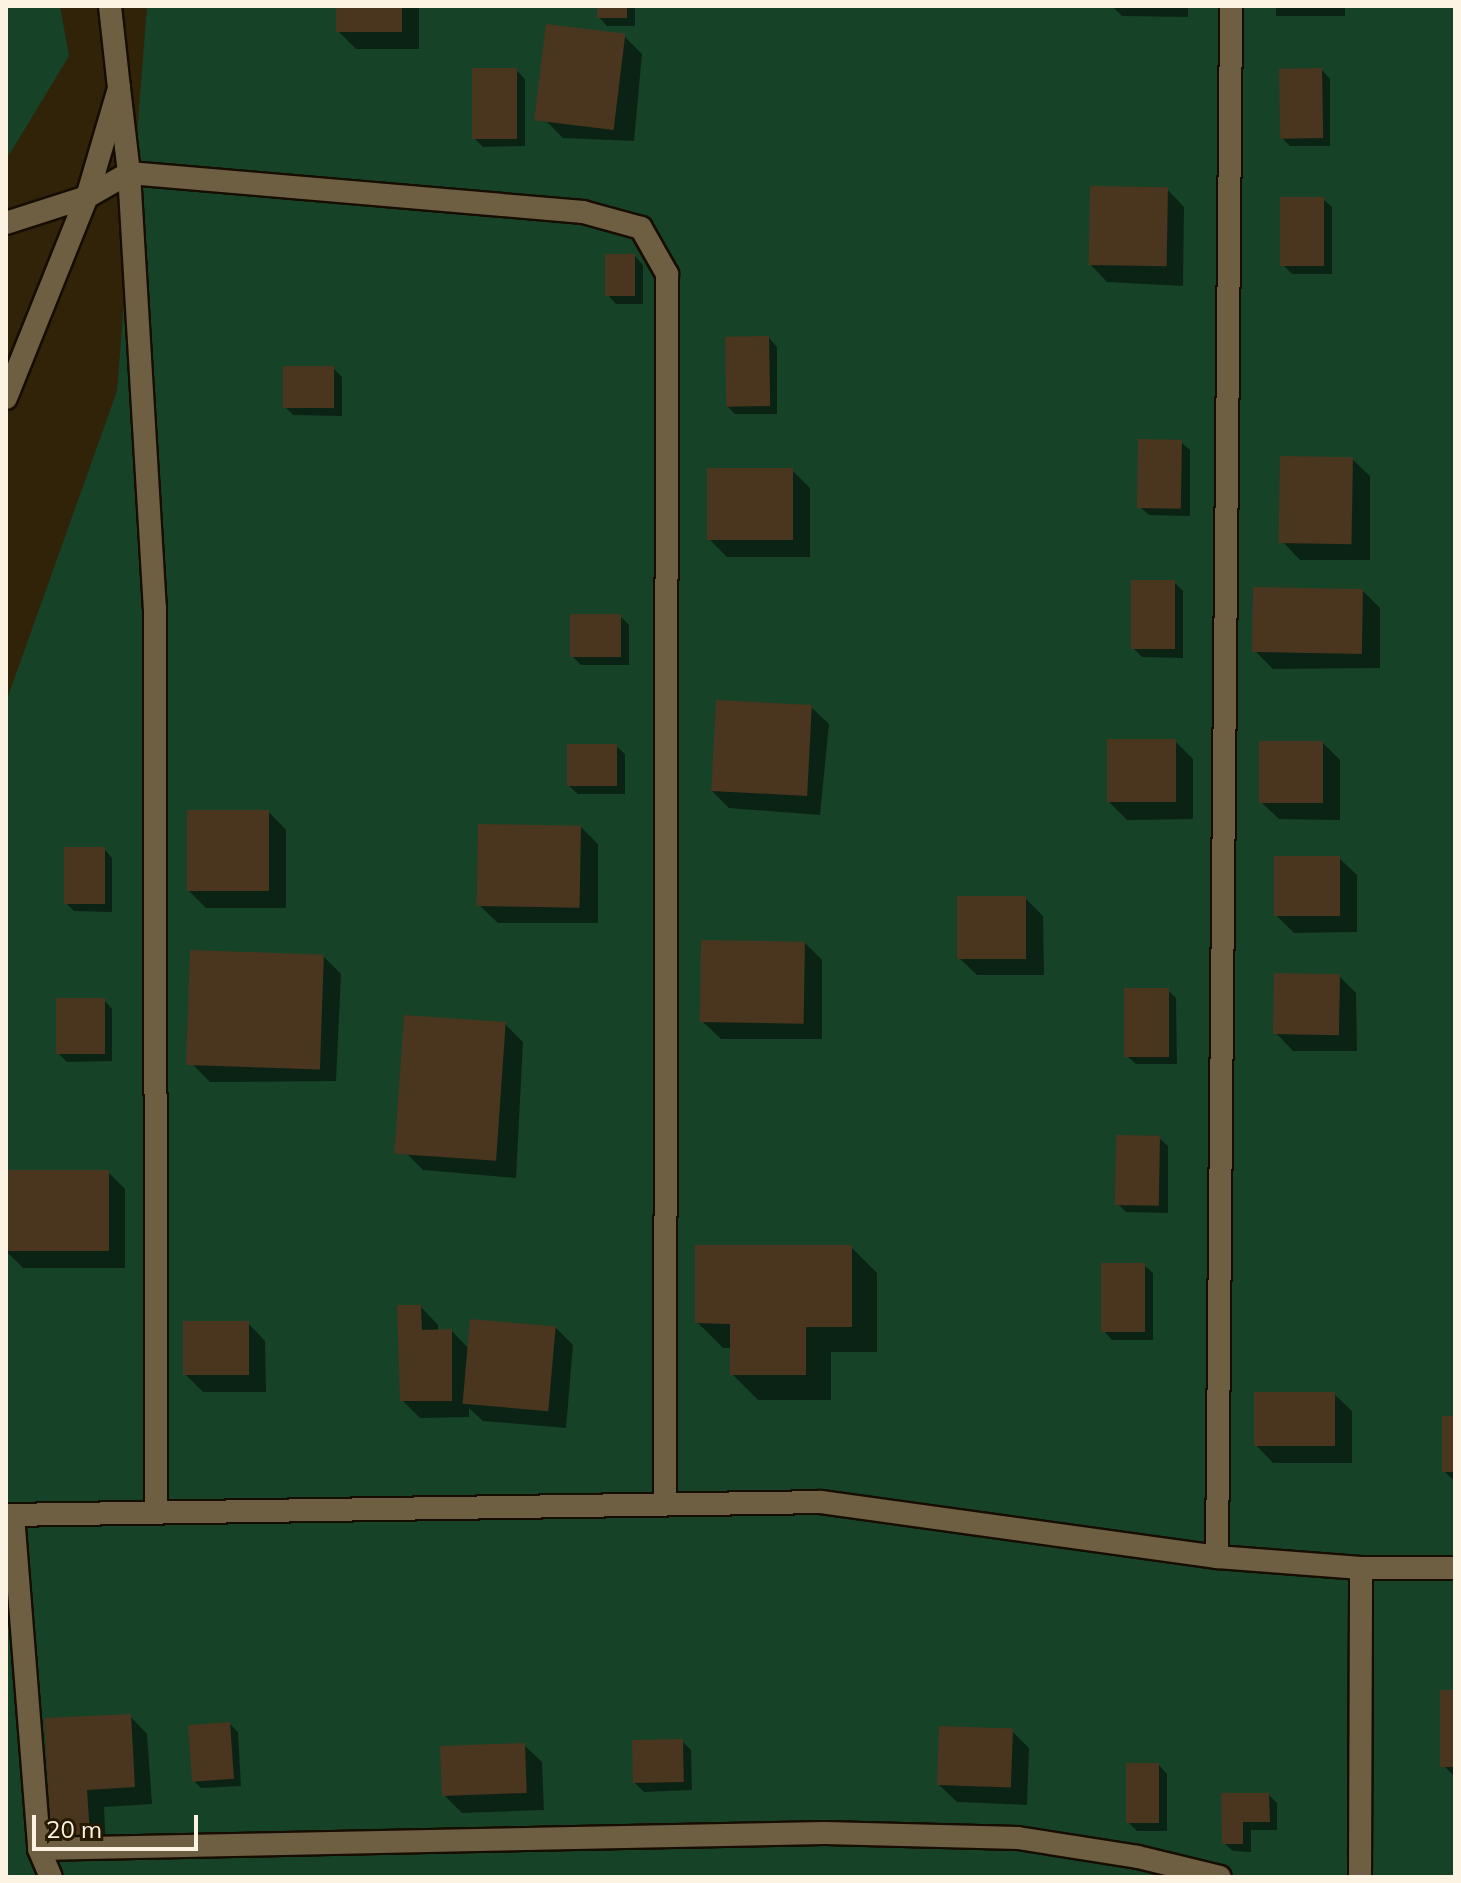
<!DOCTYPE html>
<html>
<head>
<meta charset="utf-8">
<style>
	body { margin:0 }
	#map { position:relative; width:1461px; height:1883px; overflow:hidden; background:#302307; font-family:Mulish,sans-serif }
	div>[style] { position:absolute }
	.green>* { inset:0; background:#164228 }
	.shadow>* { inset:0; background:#0007; transform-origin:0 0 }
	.building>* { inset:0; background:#4a351e; transform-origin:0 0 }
	.roads { filter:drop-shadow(2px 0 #160d00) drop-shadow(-2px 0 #160d00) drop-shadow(0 2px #160d00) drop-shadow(0 -2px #160d00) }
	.minor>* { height:22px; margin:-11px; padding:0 11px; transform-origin:11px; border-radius:11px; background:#6e5f42 }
	.tertiary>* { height:22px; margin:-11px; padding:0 11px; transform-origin:11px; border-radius:11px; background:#6e5f42 }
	span { translate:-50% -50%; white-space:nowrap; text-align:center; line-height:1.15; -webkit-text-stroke:8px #261a00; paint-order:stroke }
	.frame { position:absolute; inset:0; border:8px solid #fcf3e3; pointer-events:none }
	.scale { position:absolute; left:32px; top:1815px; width:166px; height:36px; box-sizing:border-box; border:4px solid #fcf3e3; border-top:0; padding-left:10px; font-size:24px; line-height:28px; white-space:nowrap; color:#fcf3e3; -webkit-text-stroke:6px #261a00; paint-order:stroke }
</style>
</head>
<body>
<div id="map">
	<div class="green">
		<div style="clip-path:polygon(6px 6px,60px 6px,69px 56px,6px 160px)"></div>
		<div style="clip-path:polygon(147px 6px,1455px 6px,1455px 1877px,6px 1877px,6px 702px,117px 391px)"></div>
	</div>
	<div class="shadow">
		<div style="clip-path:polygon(338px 6px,419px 6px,419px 49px,356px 49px,338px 31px)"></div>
		<div style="clip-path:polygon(599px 6px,635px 6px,635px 26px,607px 26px,599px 17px)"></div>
		<div style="clip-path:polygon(1112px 6px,1188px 6px,1188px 17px,1122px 16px)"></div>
		<div style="left:1276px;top:6px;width:69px;height:10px"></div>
		<div style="clip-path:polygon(624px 36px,642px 54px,634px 141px,563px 138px,545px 120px)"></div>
		<div style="clip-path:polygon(516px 70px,525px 79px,525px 146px,483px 147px,474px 138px)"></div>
		<div style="clip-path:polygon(1322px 70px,1330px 79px,1330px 146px,1290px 146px,1281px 137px)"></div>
		<div style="clip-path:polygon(1167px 189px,1184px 207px,1183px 286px,1107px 282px,1090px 264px)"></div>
		<div style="clip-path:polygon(1323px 199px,1332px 207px,1332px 274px,1292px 274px,1283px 265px)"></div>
		<div style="clip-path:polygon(635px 256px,643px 265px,643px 304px,616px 304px,608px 295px)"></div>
		<div style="clip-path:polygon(769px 338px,777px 347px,777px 414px,735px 414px,727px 406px)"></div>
		<div style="clip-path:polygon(333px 368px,342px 377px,342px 416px,293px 415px,285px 407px)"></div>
		<div style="clip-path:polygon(1181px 442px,1190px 450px,1190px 516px,1149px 515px,1140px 507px)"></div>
		<div style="clip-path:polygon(1352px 459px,1370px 476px,1370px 560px,1300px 560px,1283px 542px)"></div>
		<div style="clip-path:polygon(792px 470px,810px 488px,810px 557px,727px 557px,709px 539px)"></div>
		<div style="clip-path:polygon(1174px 582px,1183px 591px,1183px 658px,1142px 657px,1133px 648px)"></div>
		<div style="clip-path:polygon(1362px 590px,1380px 608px,1380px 668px,1273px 669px,1255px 651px)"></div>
		<div style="clip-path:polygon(620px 616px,629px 625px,629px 665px,581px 665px,572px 656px)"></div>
		<div style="clip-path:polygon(811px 707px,829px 724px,820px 815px,729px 808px,712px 791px)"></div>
		<div style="clip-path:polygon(1175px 741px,1193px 759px,1193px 819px,1127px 820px,1109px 802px)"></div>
		<div style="clip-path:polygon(1323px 743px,1340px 760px,1340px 820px,1279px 819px,1261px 802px)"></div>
		<div style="clip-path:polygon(616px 746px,625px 754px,625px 794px,578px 794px,569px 786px)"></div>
		<div style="clip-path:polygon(269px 812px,286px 830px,286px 908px,206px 908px,188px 890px)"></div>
		<div style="clip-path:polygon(581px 827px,598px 844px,598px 923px,498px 923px,480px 906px)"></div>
		<div style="clip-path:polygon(104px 849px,112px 858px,112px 912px,74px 911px,66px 903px)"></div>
		<div style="clip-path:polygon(1339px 858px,1357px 875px,1357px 932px,1294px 933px,1276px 915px)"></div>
		<div style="clip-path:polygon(1025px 898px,1043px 916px,1044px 975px,977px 975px,959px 958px)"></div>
		<div style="clip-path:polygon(804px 942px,822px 960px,822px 1039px,721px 1039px,703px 1022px)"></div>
		<div style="clip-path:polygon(323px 956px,341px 974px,336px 1081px,210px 1082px,192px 1064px)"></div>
		<div style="clip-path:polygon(1339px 976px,1356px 993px,1357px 1051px,1293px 1051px,1276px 1033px)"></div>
		<div style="clip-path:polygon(1168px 990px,1176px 998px,1177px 1064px,1136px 1064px,1127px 1056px)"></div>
		<div style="clip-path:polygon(104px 1000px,112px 1009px,112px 1061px,67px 1062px,58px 1053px)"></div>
		<div style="clip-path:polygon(505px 1024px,523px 1042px,516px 1178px,423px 1170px,406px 1153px)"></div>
		<div style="clip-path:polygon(1159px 1138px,1168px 1146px,1168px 1213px,1126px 1212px,1118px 1204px)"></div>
		<div style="clip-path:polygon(6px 1172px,108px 1172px,125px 1189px,125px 1268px,23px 1268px,6px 1251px)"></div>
		<div style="clip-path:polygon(851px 1247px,877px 1273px,877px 1352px,831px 1352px,831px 1400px,758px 1400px,732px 1374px,732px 1348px,723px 1348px,697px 1322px)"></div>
		<div style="clip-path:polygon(1144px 1265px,1153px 1273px,1153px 1340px,1112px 1340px,1104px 1331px)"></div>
		<div style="clip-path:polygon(421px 1307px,438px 1325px,438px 1331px,452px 1331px,469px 1349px,556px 1328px,573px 1345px,566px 1428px,483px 1421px,469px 1408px,469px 1417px,420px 1418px,402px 1400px)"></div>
		<div style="clip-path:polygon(248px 1323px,265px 1341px,266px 1392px,203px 1392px,185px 1374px)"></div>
		<div style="clip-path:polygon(1334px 1394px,1352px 1411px,1352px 1463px,1273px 1463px,1256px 1445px)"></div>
		<div style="clip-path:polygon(1455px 1418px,1455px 1479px,1452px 1479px,1444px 1471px)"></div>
		<div style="clip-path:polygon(1455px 1692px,1455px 1777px,1444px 1766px)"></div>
		<div style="clip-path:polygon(130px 1716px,147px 1734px,152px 1804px,104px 1807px,106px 1851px,71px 1853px,53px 1835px)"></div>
		<div style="clip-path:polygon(230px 1724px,238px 1732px,241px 1786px,201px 1788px,193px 1780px)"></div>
		<div style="clip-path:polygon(1012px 1731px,1029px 1748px,1027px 1805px,957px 1802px,939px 1785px)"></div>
		<div style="clip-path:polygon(682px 1741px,691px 1750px,692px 1790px,644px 1792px,635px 1783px)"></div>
		<div style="clip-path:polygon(524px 1745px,542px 1762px,544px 1810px,462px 1813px,445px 1796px)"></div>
		<div style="clip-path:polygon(1159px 1765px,1167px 1774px,1167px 1831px,1137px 1831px,1128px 1822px)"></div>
		<div style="clip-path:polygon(1223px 1795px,1269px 1795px,1277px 1803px,1277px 1830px,1251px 1830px,1251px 1852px,1233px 1851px,1224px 1843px)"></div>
	</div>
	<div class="building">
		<div style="left:336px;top:6px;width:66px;height:26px"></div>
		<div style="left:597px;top:6px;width:30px;height:12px"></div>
		<div style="left:546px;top:24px;width:80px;height:97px;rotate:7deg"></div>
		<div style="left:472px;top:68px;width:45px;height:71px"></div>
		<div style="left:1322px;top:68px;width:70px;height:43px;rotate:89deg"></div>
		<div style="left:1090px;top:186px;width:78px;height:79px;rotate:1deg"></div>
		<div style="left:1324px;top:197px;width:69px;height:44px;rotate:90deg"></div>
		<div style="left:605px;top:254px;width:30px;height:42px"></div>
		<div style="left:769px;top:336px;width:70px;height:44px;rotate:89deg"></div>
		<div style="left:283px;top:366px;width:51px;height:42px"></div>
		<div style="left:1138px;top:439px;width:44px;height:69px;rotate:1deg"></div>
		<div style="left:1280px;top:456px;width:73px;height:87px;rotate:1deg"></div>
		<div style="left:793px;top:468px;width:72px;height:86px;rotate:90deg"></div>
		<div style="left:1131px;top:580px;width:44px;height:69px"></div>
		<div style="left:1253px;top:587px;width:110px;height:65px;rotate:1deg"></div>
		<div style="left:570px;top:614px;width:51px;height:43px"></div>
		<div style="left:716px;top:700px;width:96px;height:91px;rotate:3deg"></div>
		<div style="left:1176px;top:739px;width:63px;height:69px;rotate:90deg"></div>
		<div style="left:1259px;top:741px;width:64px;height:62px"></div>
		<div style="left:567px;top:744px;width:50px;height:42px"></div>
		<div style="left:187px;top:810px;width:82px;height:81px"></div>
		<div style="left:478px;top:824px;width:103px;height:82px;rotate:1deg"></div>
		<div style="left:64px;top:847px;width:41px;height:57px"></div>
		<div style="left:1274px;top:856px;width:66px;height:60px"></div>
		<div style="left:957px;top:896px;width:69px;height:63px"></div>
		<div style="left:701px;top:940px;width:104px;height:82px;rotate:1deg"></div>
		<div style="left:190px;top:950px;width:134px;height:115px;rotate:2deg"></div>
		<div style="left:1274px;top:973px;width:66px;height:61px;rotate:1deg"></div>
		<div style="left:1124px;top:988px;width:45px;height:69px"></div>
		<div style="left:105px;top:998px;width:56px;height:49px;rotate:90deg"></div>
		<div style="left:404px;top:1015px;width:102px;height:139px;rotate:4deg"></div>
		<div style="left:1116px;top:1135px;width:44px;height:70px;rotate:1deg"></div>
		<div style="left:6px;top:1170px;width:103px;height:81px"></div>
		<div style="clip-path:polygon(695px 1245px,852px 1245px,852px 1327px,806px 1327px,806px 1375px,730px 1375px,730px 1324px,695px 1323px)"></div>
		<div style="left:1101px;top:1263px;width:44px;height:69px"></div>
		<div style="clip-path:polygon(397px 1305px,421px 1305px,422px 1330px,452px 1329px,452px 1401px,400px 1401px)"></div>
		<div style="left:470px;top:1319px;width:86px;height:85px;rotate:5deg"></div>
		<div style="left:183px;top:1321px;width:66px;height:54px"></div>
		<div style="left:1254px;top:1392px;width:81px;height:54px"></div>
		<div style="left:1442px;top:1416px;width:13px;height:56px"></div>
		<div style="left:1440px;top:1690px;width:15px;height:77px"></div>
		<div style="clip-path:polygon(131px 1714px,135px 1787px,87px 1790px,90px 1834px,51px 1836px,44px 1718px)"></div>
		<div style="left:230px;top:1722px;width:57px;height:42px;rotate:86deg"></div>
		<div style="left:939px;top:1726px;width:74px;height:59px;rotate:2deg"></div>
		<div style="left:683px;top:1739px;width:43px;height:51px;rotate:89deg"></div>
		<div style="left:525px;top:1743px;width:50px;height:85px;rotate:88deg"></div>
		<div style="left:1126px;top:1763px;width:33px;height:60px"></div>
		<div style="clip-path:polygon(1221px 1793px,1269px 1793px,1270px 1822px,1243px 1822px,1243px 1844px,1222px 1844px)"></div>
	</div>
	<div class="roads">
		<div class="minor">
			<div style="left:119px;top:88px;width:86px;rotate:83.3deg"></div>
			<div style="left:129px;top:173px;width:436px;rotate:86.6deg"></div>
			<div style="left:155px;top:608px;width:905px;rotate:89.94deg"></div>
			<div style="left:6px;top:223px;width:85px;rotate:-17.8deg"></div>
			<div style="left:87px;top:197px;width:48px;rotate:-29.7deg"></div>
			<div style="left:129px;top:173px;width:456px;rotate:4.9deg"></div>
			<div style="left:583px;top:212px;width:60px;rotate:15.4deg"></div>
			<div style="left:641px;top:228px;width:53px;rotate:60.5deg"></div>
			<div style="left:667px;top:274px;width:1230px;rotate:90.09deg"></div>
			<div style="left:6px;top:1515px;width:815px;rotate:-0.91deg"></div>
			<div style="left:821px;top:1502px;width:400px;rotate:7.9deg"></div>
			<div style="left:1217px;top:1557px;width:144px;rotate:4.4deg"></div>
			<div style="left:1361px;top:1568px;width:94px"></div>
			<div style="left:13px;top:1515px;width:335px;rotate:85.5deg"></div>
			<div style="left:39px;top:1849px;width:30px;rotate:67deg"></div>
			<div style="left:1217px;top:1557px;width:1551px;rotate:-89.48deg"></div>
			<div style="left:39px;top:1849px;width:786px;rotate:-1.17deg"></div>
			<div style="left:825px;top:1833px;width:193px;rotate:1.5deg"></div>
			<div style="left:1018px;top:1838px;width:121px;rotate:9deg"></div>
			<div style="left:1138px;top:1857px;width:84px;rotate:13.7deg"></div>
			<div style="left:1360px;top:1877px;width:309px;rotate:-89.8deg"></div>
		</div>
		<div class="tertiary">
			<div style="left:6px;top:398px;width:217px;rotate:-68.1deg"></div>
			<div style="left:87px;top:197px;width:114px;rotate:-73.6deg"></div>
			<div style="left:119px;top:88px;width:82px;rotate:-96.3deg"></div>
		</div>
	</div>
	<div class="frame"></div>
	<div class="scale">20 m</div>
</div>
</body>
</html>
